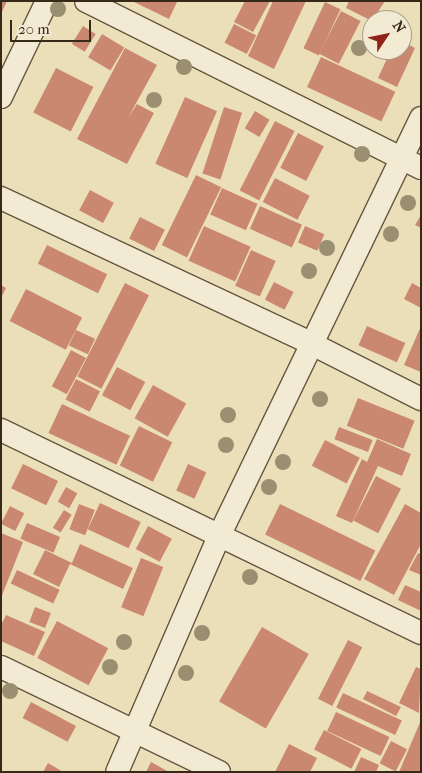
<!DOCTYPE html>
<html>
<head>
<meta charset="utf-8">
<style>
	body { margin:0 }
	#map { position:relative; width:422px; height:773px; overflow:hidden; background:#ebdfba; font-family:"IM FELL French Canon",serif }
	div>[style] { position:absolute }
	.building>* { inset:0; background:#cb8871; transform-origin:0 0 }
	.roads { filter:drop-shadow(1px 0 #645640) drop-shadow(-1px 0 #645640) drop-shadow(0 1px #645640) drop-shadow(0 -1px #645640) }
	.street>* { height:22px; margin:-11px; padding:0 11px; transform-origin:11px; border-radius:11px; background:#f2ead2 }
	.trees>* { width:16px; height:16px; margin:-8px; border-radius:50%; background:#9a9071 }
	span { translate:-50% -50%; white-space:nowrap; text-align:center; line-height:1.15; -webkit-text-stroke:4.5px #f2ead2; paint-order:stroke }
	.frame { position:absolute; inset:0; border:2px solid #372918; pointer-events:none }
	.north { position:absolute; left:362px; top:10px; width:50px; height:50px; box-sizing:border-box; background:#f2ead2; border:1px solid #a79d88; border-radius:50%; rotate:56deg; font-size:14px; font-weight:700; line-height:20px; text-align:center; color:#372918 }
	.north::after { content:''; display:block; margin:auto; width:18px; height:22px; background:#8f2418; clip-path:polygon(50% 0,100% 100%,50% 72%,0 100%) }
	.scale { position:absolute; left:10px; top:20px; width:81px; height:22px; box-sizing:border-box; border:2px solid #372918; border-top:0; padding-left:6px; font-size:15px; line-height:18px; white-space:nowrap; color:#372918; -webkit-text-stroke:4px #f2ead2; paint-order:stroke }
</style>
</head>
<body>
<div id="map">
	<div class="building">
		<div style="clip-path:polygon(1px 1px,7px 1px,1px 14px)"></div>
		<div style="clip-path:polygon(132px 1px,175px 1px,177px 2px,169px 19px)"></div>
		<div style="clip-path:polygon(245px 1px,270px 1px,253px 32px,234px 22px)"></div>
		<div style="clip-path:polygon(273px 1px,306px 1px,274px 69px,248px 56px)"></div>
		<div style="clip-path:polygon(349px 1px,385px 1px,372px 21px,346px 8px)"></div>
		<div style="left:325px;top:2px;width:17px;height:51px;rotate:25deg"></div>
		<div style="left:341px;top:11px;width:22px;height:48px;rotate:27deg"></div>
		<div style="left:234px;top:24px;width:25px;height:21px;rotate:27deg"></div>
		<div style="left:83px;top:26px;width:15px;height:21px;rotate:32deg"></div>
		<div style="left:102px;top:34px;width:26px;height:27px;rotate:31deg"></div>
		<div style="clip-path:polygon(402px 41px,415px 48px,397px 87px,378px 78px,391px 50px,402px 50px)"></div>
		<div style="clip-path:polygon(125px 48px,157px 65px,128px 118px,137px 104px,154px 113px,127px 164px,77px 139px)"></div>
		<div style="left:321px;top:57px;width:82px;height:33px;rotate:25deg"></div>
		<div style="left:56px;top:68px;width:42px;height:50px;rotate:27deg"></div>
		<div style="left:185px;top:97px;width:35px;height:73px;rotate:24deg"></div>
		<div style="left:224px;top:107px;width:19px;height:70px;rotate:18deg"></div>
		<div style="left:255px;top:111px;width:17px;height:20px;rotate:31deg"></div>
		<div style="left:275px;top:121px;width:22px;height:78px;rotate:27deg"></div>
		<div style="left:298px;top:133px;width:29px;height:39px;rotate:27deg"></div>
		<div style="left:196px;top:175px;width:28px;height:78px;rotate:26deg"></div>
		<div style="left:275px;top:178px;width:39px;height:27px;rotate:27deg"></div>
		<div style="left:222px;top:188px;width:39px;height:29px;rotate:24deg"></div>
		<div style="left:90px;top:190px;width:27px;height:23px;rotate:28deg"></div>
		<div style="left:260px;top:206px;width:46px;height:25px;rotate:24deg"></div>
		<div style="clip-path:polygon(421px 215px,421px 228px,415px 225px)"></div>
		<div style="left:140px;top:217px;width:28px;height:24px;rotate:27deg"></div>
		<div style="left:204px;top:226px;width:51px;height:38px;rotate:24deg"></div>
		<div style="left:305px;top:226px;width:21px;height:18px;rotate:23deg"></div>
		<div style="left:47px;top:245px;width:67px;height:21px;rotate:26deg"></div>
		<div style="left:251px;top:250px;width:27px;height:39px;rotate:24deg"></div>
		<div style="left:274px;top:282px;width:22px;height:20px;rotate:27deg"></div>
		<div style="left:125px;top:283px;width:27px;height:105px;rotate:27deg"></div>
		<div style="clip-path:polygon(412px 283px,421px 288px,421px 308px,404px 299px)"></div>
		<div style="clip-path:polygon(1px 285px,6px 288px,1px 298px)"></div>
		<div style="left:26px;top:289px;width:63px;height:36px;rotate:27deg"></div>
		<div style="left:367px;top:326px;width:42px;height:21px;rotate:24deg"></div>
		<div style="clip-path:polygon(421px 326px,421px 372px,404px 365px)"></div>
		<div style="left:76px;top:330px;width:21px;height:17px;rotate:25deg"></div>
		<div style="left:71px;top:350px;width:17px;height:41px;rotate:28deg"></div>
		<div style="left:117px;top:367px;width:32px;height:32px;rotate:28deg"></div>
		<div style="left:76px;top:379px;width:27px;height:23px;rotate:27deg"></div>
		<div style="left:153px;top:385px;width:38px;height:38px;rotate:29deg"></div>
		<div style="left:358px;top:398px;width:61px;height:30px;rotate:22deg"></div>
		<div style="left:62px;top:404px;width:75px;height:32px;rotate:25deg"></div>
		<div style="left:139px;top:426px;width:37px;height:44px;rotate:26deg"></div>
		<div style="left:339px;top:427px;width:36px;height:13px;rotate:21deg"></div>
		<div style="clip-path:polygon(377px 439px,411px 454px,402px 476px,378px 466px,352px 523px,336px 516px,362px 459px,367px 462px)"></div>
		<div style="left:325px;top:440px;width:39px;height:29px;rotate:27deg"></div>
		<div style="left:23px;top:464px;width:39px;height:27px;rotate:26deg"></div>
		<div style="left:188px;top:464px;width:20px;height:29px;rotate:24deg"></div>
		<div style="left:376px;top:476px;width:28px;height:50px;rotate:27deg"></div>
		<div style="left:66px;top:487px;width:13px;height:17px;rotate:29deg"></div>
		<div style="left:100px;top:503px;width:45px;height:29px;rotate:25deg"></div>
		<div style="left:79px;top:504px;width:17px;height:27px;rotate:21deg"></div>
		<div style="left:280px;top:504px;width:106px;height:34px;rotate:26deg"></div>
		<div style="clip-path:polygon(405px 504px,421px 513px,421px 544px,394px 595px,364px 579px)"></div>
		<div style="left:10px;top:506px;width:16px;height:20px;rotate:27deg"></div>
		<div style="left:64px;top:510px;width:9px;height:21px;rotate:32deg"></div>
		<div style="left:27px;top:523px;width:36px;height:17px;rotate:23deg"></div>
		<div style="left:148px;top:526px;width:27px;height:26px;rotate:28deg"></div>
		<div style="clip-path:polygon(1px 533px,23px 542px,1px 598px)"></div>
		<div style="clip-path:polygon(80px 544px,133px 568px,123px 589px,70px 564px,59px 587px,33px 574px,45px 550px,72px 563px)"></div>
		<div style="clip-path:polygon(418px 553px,421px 554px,421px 575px,409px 570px)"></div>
		<div style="left:141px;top:558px;width:24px;height:53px;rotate:22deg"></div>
		<div style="left:17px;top:570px;width:47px;height:15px;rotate:25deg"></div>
		<div style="clip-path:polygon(405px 585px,421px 592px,421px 611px,398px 600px)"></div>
		<div style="left:35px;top:607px;width:17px;height:16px;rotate:21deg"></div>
		<div style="clip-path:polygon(6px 615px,45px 632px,34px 656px,1px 641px,1px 625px)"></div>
		<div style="left:57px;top:621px;width:58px;height:42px;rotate:28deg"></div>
		<div style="left:262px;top:627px;width:54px;height:86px;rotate:30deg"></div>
		<div style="left:348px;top:640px;width:16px;height:66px;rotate:27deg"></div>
		<div style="clip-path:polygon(416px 667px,421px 669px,419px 713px,399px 703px)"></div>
		<div style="clip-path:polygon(367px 691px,401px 707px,396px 716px,363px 699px)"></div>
		<div style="left:343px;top:693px;width:65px;height:16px;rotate:25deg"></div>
		<div style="left:31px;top:702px;width:51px;height:18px;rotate:28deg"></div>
		<div style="left:336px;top:712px;width:59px;height:21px;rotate:25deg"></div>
		<div style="clip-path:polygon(421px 720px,421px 772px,399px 772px)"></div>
		<div style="left:324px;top:730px;width:42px;height:22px;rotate:27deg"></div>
		<div style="left:391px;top:741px;width:18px;height:25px;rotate:27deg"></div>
		<div style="clip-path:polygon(289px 744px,317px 758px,310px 772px,275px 772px)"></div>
		<div style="clip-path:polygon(361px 757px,379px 765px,376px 772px,354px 772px)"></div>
		<div style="clip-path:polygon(151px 762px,169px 772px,146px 772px)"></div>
		<div style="clip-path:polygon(48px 763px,63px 772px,43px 772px)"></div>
	</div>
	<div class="roads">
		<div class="street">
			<div style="left:86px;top:1px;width:374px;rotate:26.5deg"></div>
			<div style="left:1px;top:97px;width:106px;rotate:-64.4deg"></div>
			<div style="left:1px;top:198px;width:341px;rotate:25.1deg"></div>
			<div style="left:310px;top:343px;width:124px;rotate:26.8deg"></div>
			<div style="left:1px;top:430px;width:466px;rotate:25.8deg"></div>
			<div style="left:1px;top:667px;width:242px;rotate:25.7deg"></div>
			<div style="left:117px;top:772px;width:259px;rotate:-66.6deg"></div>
			<div style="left:220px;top:534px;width:462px;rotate:-64.2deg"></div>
		</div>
	</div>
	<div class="trees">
		<div style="left:58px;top:9px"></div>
		<div style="left:359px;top:48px"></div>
		<div style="left:184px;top:67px"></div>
		<div style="left:154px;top:100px"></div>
		<div style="left:362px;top:154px"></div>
		<div style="left:408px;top:203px"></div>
		<div style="left:391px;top:234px"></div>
		<div style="left:327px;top:248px"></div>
		<div style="left:309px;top:271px"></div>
		<div style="left:320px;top:399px"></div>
		<div style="left:228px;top:415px"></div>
		<div style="left:226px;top:445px"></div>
		<div style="left:283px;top:462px"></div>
		<div style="left:269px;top:487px"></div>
		<div style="left:250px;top:577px"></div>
		<div style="left:202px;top:633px"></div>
		<div style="left:124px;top:642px"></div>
		<div style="left:110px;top:667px"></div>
		<div style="left:186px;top:673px"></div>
		<div style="left:10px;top:691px"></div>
	</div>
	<div class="frame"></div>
	<div class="north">N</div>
	<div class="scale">20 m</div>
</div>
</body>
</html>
